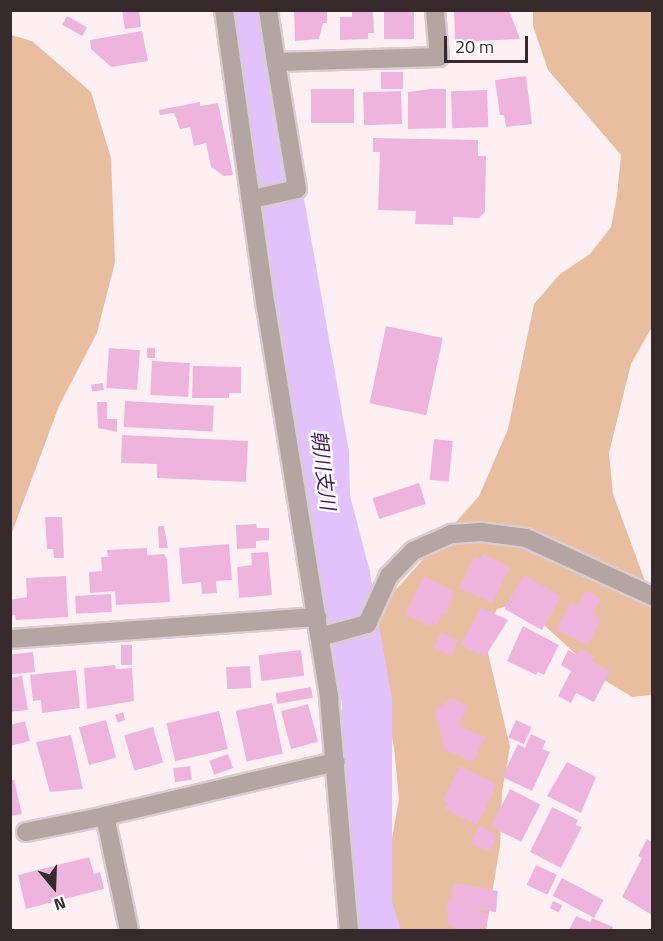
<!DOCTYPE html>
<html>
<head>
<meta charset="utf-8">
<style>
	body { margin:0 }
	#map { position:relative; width:663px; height:941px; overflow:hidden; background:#feeff3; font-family:"Titillium Web","Noto Sans JP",sans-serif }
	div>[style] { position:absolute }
	.green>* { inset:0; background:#e9bea0 }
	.river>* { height:50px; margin:-25px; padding:0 25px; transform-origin:25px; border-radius:25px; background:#e2c2fd }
	.building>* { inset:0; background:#eeb4de; transform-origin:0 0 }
	.roads { filter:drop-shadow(2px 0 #dacccf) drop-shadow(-2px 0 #dacccf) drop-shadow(0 2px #dacccf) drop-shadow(0 -2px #dacccf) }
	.minor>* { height:18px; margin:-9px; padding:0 9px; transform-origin:9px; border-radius:9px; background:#b4a5a2 }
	span { translate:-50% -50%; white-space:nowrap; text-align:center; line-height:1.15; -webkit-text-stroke:4.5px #fff; paint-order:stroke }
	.water-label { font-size:20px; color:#441c5e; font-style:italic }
	.frame { position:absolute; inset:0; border:12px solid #372a2d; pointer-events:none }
	.north { position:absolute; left:24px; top:857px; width:60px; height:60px; -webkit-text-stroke:4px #fff; paint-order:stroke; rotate:161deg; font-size:16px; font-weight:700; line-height:24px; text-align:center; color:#372a2d }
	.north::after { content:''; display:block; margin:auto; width:21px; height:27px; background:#372a2d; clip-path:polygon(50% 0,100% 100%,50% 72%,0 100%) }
	.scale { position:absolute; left:444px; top:36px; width:84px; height:27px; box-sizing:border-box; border:3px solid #372a2d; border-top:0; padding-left:8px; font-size:18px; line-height:21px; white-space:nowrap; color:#372a2d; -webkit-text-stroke:4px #fff; paint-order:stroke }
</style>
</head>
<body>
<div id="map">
	<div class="green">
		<div style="clip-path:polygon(533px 11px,652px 11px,652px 327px,631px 364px,609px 453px,613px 494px,652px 600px,652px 695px,632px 697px,604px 680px,520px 603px,497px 609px,485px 640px,510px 747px,502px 792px,500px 846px,486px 930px,393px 930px,386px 872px,399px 799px,394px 748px,371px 631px,385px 602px,479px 496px,508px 429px,534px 304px,560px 274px,590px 254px,611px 227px,617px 195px,621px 155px,548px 70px,533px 26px)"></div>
		<div style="clip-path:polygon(11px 35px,32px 41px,91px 92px,111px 158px,115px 262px,97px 333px,59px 406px,11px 535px)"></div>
	</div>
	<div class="river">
		<div style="left:245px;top:10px;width:451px;rotate:79.9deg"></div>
		<div style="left:324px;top:454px;width:45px;rotate:88.7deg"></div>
		<div style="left:325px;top:499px;width:79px;rotate:75.3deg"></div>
		<div style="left:345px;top:575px;width:129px;rotate:80.2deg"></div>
		<div style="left:367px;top:702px;width:205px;rotate:90deg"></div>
		<div style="left:367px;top:907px;width:24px;rotate:71deg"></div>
	</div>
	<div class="building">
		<div style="clip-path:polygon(122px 10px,139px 10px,141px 27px,125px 29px)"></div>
		<div style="clip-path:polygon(294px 10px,327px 10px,327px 23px,323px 23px,319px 39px,295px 41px)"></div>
		<div style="clip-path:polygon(352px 10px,373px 10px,374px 33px,368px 33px,368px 39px,340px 40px,340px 17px,352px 17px)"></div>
		<div style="left:384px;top:10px;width:30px;height:29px"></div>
		<div style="clip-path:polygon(454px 10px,509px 10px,520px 39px,455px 42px)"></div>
		<div style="left:67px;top:16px;width:23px;height:10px;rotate:29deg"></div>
		<div style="clip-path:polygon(142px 31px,148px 61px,111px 67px,91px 49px,90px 40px)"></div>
		<div style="left:381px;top:72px;width:22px;height:17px"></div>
		<div style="clip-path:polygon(526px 76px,532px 124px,506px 127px,504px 115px,500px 115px,495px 80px)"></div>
		<div style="left:311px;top:89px;width:43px;height:34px"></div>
		<div style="clip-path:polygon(431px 89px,446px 89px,446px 128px,408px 129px,408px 92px)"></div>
		<div style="left:487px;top:90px;width:37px;height:36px;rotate:88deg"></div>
		<div style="left:401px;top:91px;width:33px;height:38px;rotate:88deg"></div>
		<div style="clip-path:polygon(200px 102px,200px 106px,218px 103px,233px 175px,224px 176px,211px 167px,206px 143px,194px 146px,190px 127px,180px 129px,174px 113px,160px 115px,159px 110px)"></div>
		<div style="clip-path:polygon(373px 138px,478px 140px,478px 156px,486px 156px,485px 212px,479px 218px,453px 217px,453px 225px,415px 224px,416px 211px,378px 210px,380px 152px,373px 152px)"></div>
		<div style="left:386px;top:326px;width:58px;height:79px;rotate:12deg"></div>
		<div style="left:109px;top:348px;width:31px;height:40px;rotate:4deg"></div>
		<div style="left:147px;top:348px;width:8px;height:10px"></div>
		<div style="left:152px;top:361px;width:38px;height:34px;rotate:3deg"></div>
		<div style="clip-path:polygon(193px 366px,241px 367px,241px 393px,229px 393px,229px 398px,192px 398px)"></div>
		<div style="left:103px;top:383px;width:7px;height:12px;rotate:82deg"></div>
		<div style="left:125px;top:401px;width:89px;height:26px;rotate:3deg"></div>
		<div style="clip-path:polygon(97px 402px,107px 402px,107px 419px,117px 419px,117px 432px,98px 428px)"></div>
		<div style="clip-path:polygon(122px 435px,248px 441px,246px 482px,157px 478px,157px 464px,121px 463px)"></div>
		<div style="left:434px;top:439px;width:19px;height:41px;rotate:6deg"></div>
		<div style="left:419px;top:483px;width:22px;height:49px;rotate:72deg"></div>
		<div style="clip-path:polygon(45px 517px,62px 517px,64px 558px,54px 558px,53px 549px,47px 549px)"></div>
		<div style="clip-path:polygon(256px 524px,257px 528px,269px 528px,269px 540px,256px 541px,256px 548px,237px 549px,236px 525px)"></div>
		<div style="clip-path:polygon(158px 526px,164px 526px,168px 548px,159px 548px)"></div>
		<div style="clip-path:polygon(229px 544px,232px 580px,216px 581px,217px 593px,202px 594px,201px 582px,182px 584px,179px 548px)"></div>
		<div style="clip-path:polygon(147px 548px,147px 555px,164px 554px,167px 559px,170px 602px,116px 605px,115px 591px,90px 593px,89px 572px,102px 571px,101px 557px,108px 557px,107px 550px)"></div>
		<div style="clip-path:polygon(268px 552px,272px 595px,239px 598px,237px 567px,252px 565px,251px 553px)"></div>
		<div style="clip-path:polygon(483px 554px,510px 567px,492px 603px,459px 588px,475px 556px,481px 559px)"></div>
		<div style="left:524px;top:575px;width:43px;height:39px;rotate:30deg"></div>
		<div style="clip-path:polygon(66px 576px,68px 617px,16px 620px,15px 615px,11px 616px,10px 600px,27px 597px,26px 578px)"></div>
		<div style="clip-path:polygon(424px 576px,454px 591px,447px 615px,443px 613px,437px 625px,432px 622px,430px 626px,405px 614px)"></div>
		<div style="clip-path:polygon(586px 591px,601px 598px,593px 614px,601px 618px,588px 645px,557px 630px,570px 602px,578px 606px)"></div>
		<div style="left:111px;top:594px;width:18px;height:36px;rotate:87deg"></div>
		<div style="clip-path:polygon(481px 607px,508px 620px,485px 657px,461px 645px)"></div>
		<div style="clip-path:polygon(523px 626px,559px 645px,544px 675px,538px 672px,536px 675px,507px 661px)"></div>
		<div style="left:441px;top:632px;width:19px;height:17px;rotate:25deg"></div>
		<div style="left:121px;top:645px;width:11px;height:20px"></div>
		<div style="clip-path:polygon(580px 649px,594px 656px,591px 661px,610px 671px,594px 702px,576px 693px,571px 703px,558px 696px,571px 671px,561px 665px,568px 650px,577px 655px)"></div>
		<div style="left:301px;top:650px;width:26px;height:43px;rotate:83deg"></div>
		<div style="left:33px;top:652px;width:20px;height:23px;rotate:84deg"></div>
		<div style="clip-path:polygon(115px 665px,116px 669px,132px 668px,134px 701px,87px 709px,84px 668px)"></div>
		<div style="left:250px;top:666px;width:22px;height:24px;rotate:87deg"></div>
		<div style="clip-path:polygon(76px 670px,80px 708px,42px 713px,41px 700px,33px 701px,30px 675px)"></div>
		<div style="clip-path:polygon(22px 676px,28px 710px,10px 712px,10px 678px)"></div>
		<div style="left:311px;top:687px;width:11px;height:36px;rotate:80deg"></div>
		<div style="clip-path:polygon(451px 698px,468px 706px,459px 726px,485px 737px,473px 762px,444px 749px,435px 711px)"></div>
		<div style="left:272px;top:703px;width:52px;height:37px;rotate:78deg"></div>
		<div style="left:308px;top:704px;width:39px;height:28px;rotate:75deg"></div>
		<div style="left:219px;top:711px;width:39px;height:54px;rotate:77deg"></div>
		<div style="clip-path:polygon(123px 712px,125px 720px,118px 723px,115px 715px)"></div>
		<div style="left:106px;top:720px;width:39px;height:28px;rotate:75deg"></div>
		<div style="left:516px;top:720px;width:17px;height:19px;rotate:24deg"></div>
		<div style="clip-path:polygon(25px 721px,30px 741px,10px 746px,10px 725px)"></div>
		<div style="left:153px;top:727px;width:37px;height:30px;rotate:74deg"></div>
		<div style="clip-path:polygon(531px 734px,546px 741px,542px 749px,550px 752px,532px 791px,502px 777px,518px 744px,525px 748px)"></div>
		<div style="clip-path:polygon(71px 735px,83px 789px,50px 792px,36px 742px)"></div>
		<div style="left:228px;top:754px;width:15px;height:20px;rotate:70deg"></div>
		<div style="clip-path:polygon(567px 762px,596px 777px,581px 813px,547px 796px)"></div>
		<div style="left:190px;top:766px;width:14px;height:17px;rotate:82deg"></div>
		<div style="clip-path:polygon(460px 766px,497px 785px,477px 825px,445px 809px,448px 803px,443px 800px)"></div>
		<div style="clip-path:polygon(10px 780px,14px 780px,22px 814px,10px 816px)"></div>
		<div style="left:510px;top:789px;width:34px;height:42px;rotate:27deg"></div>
		<div style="clip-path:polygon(552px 807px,578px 820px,576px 825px,582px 827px,561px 868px,530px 852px)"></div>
		<div style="left:479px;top:826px;width:20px;height:19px;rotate:24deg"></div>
		<div style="clip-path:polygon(647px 839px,652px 842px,652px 915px,622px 897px,642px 858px,638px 856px)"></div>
		<div style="clip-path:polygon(89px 857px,94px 874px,100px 872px,104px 889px,26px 909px,18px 875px)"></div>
		<div style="left:536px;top:865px;width:23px;height:22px;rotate:25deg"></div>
		<div style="left:562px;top:878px;width:47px;height:20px;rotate:28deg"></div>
		<div style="clip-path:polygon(454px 883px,498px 891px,496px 912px,471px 909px,488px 914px,486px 930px,453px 930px,454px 926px,448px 926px,447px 900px,451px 900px)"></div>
		<div style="left:553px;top:901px;width:10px;height:8px;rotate:24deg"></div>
		<div style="clip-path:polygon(576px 916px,590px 922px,592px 918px,613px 927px,612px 930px,569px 930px)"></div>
	</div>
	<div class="roads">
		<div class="minor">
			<div style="left:224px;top:10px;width:300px;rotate:82deg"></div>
			<div style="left:266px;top:307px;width:396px;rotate:80.8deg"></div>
			<div style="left:329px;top:698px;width:233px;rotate:85.1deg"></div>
			<div style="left:268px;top:10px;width:53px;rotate:81.3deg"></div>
			<div style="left:253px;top:199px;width:45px;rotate:-12.8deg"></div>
			<div style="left:297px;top:189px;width:129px;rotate:-99.4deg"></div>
			<div style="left:276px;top:62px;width:163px;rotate:-1.8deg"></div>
			<div style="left:439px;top:57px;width:47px;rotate:-94.9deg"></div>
			<div style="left:320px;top:637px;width:49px;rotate:-15.5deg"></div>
			<div style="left:367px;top:624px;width:53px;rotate:-65.4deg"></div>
			<div style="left:389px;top:576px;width:35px;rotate:-46deg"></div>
			<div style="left:413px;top:551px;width:42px;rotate:-24.1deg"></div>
			<div style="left:451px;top:534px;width:30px;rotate:-4deg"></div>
			<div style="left:481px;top:532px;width:45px;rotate:7.6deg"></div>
			<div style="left:526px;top:538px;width:139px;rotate:24.7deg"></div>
			<div style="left:10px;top:639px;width:308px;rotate:-4.1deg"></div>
			<div style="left:105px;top:816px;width:237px;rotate:-13.2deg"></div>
			<div style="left:26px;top:832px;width:81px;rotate:-11.4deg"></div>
			<div style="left:105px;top:816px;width:116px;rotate:78.1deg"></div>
		</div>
	</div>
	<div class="water-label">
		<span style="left:324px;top:470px;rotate:83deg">朝川支川</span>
	</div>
	<div class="frame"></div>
	<div class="north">N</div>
	<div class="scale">20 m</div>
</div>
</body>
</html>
